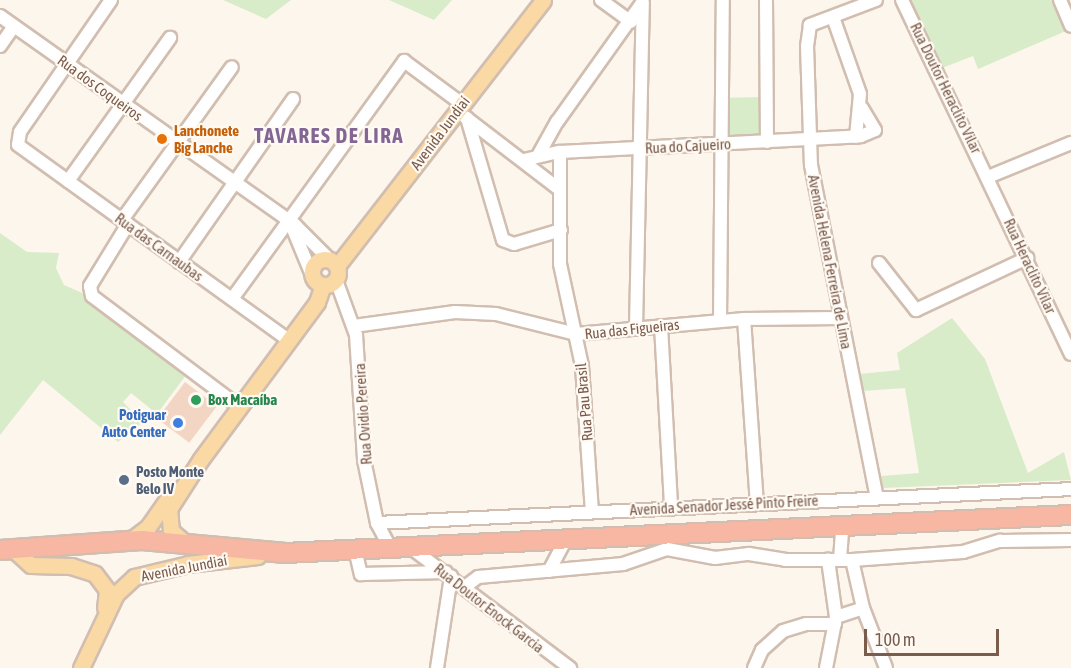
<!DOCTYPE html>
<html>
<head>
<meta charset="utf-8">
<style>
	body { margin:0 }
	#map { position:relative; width:1071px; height:668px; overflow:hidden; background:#fdf6ec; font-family:"Asap Condensed",sans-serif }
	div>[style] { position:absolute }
	.green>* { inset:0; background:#d8ecc9; transform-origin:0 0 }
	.building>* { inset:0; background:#f3d5c3; transform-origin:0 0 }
	.roads { filter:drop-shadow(2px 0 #d1beb0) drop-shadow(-2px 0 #d1beb0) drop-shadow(0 2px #d1beb0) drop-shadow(0 -2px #d1beb0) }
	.minor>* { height:12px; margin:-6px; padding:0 6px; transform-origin:6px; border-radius:6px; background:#fff }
	.major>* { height:15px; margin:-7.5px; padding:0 7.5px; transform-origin:7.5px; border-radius:7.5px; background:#fbd9a5 }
	.major>.ring { margin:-7.5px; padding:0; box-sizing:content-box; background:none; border:15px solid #fbd9a5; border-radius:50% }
	.highway>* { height:18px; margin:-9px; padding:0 9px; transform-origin:9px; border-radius:9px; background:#f7b7a3 }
	.dots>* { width:16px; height:16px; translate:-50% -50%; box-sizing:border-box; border:3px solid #fffaf3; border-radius:50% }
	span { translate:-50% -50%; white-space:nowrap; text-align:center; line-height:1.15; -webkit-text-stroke:4.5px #fffaf3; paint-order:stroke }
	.street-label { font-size:15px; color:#7a5c4d }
	.food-label { font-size:15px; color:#c56008; font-weight:700 }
	.left { translate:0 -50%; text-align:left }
	.leisure-label { font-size:15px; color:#27864d; font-weight:700 }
	.shop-label { font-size:15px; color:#366cbe; font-weight:700 }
	.right { translate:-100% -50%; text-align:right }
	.service-label { font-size:15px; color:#4e5e75; font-weight:700 }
	.district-label { font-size:21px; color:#846695; font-weight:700; letter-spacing:1.5px }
	.scale { position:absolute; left:864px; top:629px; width:135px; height:27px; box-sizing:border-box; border:3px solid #7a5c4d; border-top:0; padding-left:8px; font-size:18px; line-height:21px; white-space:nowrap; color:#7a5c4d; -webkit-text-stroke:4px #fffaf3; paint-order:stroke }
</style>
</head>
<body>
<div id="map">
	<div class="green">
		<div style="clip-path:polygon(223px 0,291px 0,266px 19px)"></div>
		<div style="clip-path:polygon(389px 0,452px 0,434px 20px)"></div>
		<div style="clip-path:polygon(911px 0,1052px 0,1066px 31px,978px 69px,973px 56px,942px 68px)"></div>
		<div style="left:763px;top:97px;width:40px;height:37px;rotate:89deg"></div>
		<div style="clip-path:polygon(0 233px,27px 252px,59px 253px,56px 268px,64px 285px,98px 300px,189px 371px,157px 414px,131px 393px,123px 402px,143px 422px,118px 442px,43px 380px,0 435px)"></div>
		<div style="clip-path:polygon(952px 318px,985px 359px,1028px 473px,1064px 452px,1071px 480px,883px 488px,881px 476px,919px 473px,905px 388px,863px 391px,859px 374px,900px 370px,897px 353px)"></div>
	</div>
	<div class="building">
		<div style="left:185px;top:382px;width:40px;height:46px;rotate:37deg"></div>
	</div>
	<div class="roads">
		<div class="minor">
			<div style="left:111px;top:0;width:160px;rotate:124.6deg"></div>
			<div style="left:20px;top:132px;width:13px;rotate:99deg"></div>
			<div style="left:18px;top:145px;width:335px;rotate:35.8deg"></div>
			<div style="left:601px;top:0;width:37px;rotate:36deg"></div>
			<div style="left:766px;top:0;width:142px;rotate:89.6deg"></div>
			<div style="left:876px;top:0;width:71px;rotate:159.3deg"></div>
			<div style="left:810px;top:25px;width:21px;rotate:98deg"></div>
			<div style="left:807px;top:46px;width:119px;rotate:88.1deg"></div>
			<div style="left:811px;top:165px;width:338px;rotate:78.8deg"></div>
			<div style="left:902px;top:0;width:392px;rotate:64.5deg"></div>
			<div style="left:1060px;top:0;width:28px;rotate:67deg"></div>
			<div style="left:0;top:16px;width:362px;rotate:35.3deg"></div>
			<div style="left:295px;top:225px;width:47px;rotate:45deg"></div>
			<div style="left:834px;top:20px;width:78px;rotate:70.6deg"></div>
			<div style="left:860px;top:94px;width:43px;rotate:95.3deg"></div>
			<div style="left:0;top:46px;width:24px;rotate:-55deg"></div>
			<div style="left:465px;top:117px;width:118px;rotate:37.5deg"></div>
			<div style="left:467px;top:118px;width:127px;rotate:73.6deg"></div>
			<div style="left:503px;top:240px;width:12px;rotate:20deg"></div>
			<div style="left:514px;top:244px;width:49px;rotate:-16.6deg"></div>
			<div style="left:560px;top:152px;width:112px;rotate:90deg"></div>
			<div style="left:560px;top:264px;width:104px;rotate:77.8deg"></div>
			<div style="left:582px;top:366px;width:145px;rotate:86.1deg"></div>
			<div style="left:539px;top:154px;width:37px;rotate:-61deg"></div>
			<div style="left:557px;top:122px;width:146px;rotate:-54.5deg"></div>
			<div style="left:524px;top:160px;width:37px;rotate:-13deg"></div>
			<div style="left:560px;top:152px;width:301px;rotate:-3deg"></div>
			<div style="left:861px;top:136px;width:15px;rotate:-23deg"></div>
			<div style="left:875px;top:130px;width:26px;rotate:-121deg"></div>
			<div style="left:988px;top:177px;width:90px;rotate:-22.3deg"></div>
			<div style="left:68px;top:181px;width:176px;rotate:-54.5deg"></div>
			<div style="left:122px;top:220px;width:188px;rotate:-54.3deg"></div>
			<div style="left:290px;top:222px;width:57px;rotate:67.5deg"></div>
			<div style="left:128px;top:224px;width:73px;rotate:121.5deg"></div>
			<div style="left:90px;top:286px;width:10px;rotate:79deg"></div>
			<div style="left:92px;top:296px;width:186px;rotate:36.9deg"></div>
			<div style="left:179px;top:262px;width:199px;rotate:-55deg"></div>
			<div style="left:879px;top:263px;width:60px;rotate:51.8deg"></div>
			<div style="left:916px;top:310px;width:123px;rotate:-25.1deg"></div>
			<div style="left:336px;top:280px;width:59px;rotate:70deg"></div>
			<div style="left:356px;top:335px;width:125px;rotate:86.3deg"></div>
			<div style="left:364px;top:460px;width:64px;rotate:78.3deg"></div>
			<div style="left:377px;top:523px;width:27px;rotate:62deg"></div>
			<div style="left:232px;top:299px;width:294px;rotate:-54.1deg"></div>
			<div style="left:404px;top:61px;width:72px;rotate:36.6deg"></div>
			<div style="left:744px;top:319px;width:184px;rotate:86deg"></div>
			<div style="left:720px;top:321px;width:321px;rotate:-89.5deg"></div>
			<div style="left:354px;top:326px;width:102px;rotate:-7.9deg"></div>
			<div style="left:455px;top:312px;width:41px;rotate:2.8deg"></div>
			<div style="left:496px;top:314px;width:82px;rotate:14deg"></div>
			<div style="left:576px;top:334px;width:169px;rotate:-5.1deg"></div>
			<div style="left:744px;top:319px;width:97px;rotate:-0.6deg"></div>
			<div style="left:661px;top:326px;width:181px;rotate:86.8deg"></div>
			<div style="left:636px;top:328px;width:326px;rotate:-88.8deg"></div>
			<div style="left:377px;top:523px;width:695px;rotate:-2.8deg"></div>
			<div style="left:410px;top:547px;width:201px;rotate:37.1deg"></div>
			<div style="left:355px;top:549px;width:26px;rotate:77deg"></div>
			<div style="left:361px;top:574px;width:85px;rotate:-1.3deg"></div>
			<div style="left:840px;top:560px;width:32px;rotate:-86deg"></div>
			<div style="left:852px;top:560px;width:49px;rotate:77.1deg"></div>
			<div style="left:863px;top:608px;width:64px;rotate:69deg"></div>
			<div style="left:549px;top:571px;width:34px;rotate:-62deg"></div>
			<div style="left:466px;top:586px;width:15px;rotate:-37deg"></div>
			<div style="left:478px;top:577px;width:146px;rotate:-5.1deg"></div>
			<div style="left:623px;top:564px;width:46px;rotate:-18.8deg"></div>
			<div style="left:667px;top:549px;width:49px;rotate:10.6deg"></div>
			<div style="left:715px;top:558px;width:34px;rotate:-7deg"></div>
			<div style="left:749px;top:554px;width:36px;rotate:9deg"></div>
			<div style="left:785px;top:560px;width:67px"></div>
			<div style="left:852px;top:560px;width:111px;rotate:-4.1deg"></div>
			<div style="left:963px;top:552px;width:39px;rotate:-17deg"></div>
			<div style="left:1000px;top:541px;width:71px;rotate:-0.8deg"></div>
			<div style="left:836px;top:617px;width:28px;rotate:-18deg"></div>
			<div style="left:437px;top:668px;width:93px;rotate:-81.3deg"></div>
			<div style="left:754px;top:668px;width:20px;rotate:-66deg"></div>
			<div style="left:762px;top:650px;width:28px;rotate:-42deg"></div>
			<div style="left:783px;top:631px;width:24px;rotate:-17deg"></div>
			<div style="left:806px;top:624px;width:29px"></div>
			<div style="left:826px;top:668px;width:52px;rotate:-78.9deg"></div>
			<div style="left:836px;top:617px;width:58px;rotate:-98deg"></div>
		</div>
		<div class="major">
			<div class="ring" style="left:312px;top:259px;width:11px;height:11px"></div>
			<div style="left:337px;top:266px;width:336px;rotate:-52.2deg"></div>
			<div style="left:131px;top:540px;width:21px;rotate:-37deg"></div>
			<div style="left:148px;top:527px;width:35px;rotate:-55deg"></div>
			<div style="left:185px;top:543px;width:18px;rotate:-139deg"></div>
			<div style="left:171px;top:531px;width:22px;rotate:-95deg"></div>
			<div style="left:169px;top:509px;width:59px;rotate:-57.4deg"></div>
			<div style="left:201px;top:459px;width:195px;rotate:-53.5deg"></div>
			<div style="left:317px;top:302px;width:18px;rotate:-71deg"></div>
			<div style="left:13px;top:549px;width:24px;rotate:42deg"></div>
			<div style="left:31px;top:565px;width:40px;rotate:1.4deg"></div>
			<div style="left:71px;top:566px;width:25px;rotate:18deg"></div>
			<div style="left:95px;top:574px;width:20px;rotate:53deg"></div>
			<div style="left:107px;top:590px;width:18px;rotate:96deg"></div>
			<div style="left:81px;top:668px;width:82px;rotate:-64.7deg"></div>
			<div style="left:116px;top:594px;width:25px;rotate:-43deg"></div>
			<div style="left:134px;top:577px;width:56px;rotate:-13.5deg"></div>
			<div style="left:188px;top:564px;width:70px;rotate:-6.5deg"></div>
		</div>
		<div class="highway">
			<div style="left:0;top:550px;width:142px;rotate:-4deg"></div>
			<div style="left:142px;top:540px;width:144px;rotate:5.2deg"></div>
			<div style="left:285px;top:553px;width:787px;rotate:-2.77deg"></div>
		</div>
	</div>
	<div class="dots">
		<div style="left:162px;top:139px;background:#e8710a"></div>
		<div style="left:196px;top:400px;background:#2e9e5b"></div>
		<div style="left:178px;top:423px;background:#3f7fe0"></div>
		<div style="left:124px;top:480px;background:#5c6f8a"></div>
	</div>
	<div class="street-label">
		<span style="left:100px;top:88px;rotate:36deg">Rua dos Coqueiros</span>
		<span style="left:946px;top:88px;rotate:64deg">Rua Doutor Heraclito Vilar</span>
		<span style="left:440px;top:133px;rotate:-53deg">Avenida Jundiaí</span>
		<span style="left:688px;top:146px;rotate:-3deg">Rua do Cajueiro</span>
		<span style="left:159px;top:247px;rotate:36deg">Rua das Carnaubas</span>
		<span style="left:830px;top:262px;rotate:79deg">Avenida Helena Ferreira de Lima</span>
		<span style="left:1030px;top:266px;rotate:65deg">Rua Heraclito Vilar</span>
		<span style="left:632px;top:329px;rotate:-6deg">Rua das Figueiras</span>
		<span style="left:584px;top:402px;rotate:-95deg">Rua Pau Brasil</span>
		<span style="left:363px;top:414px;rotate:-94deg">Rua Ovidio Pereira</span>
		<span style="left:724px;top:505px;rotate:-3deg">Avenida Senador Jessé Pinto Freire</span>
		<span style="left:184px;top:568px;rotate:-11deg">Avenida Jundiaí</span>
		<span style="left:489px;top:608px;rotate:38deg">Rua Doutor Enock Garcia</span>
	</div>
	<div class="food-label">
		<span class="left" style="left:174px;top:139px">Lanchonete<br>Big Lanche</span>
	</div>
	<div class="leisure-label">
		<span class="left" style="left:208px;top:400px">Box Macaíba</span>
	</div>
	<div class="shop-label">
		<span class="right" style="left:166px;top:423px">Potiguar<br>Auto Center</span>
	</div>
	<div class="service-label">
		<span class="left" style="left:136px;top:480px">Posto Monte<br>Belo IV</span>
	</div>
	<div class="district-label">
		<span style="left:329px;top:135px">TAVARES DE LIRA</span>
	</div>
	<div class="scale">100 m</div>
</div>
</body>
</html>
